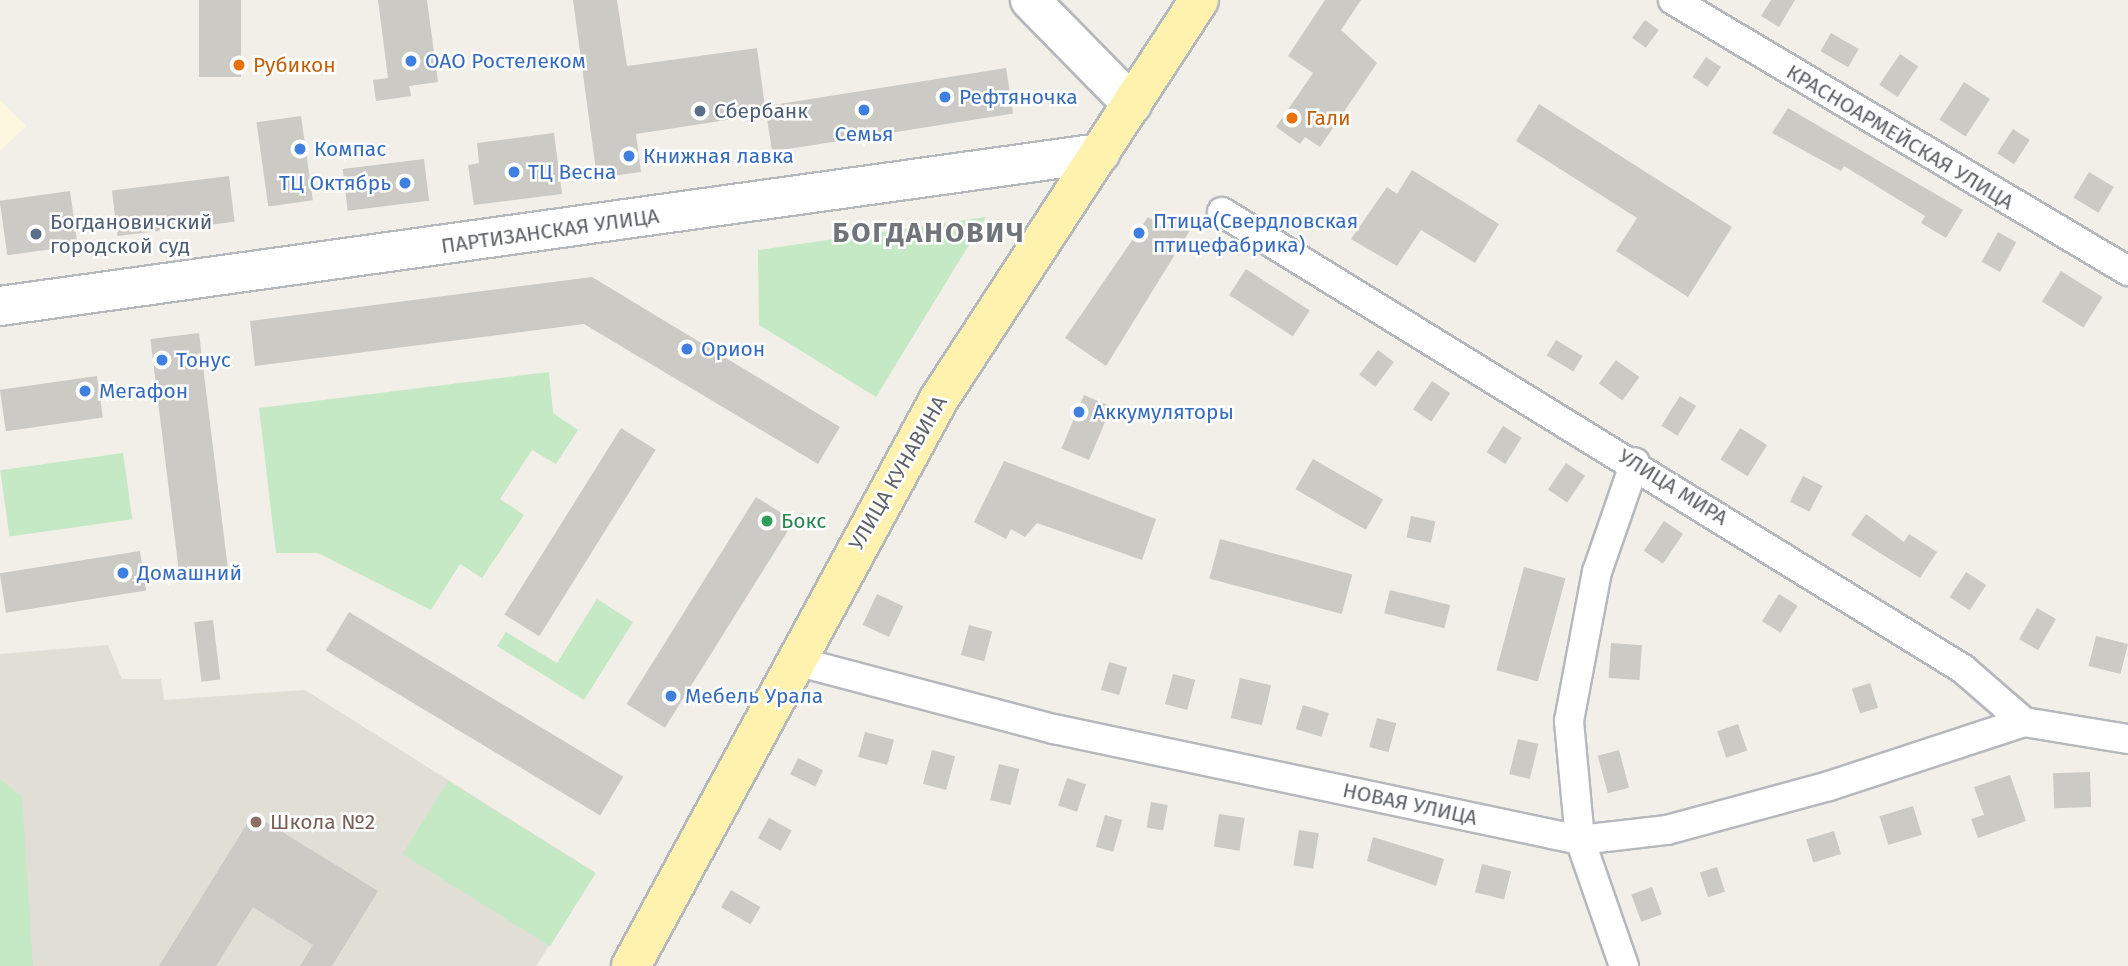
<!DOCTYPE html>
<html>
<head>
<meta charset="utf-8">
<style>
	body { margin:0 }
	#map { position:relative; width:2128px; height:966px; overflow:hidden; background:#f1efe8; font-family:"Fira Sans",sans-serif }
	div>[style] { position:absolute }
	.commercial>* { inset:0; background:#fef7e0 }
	.education>* { inset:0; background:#e1ded6 }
	.green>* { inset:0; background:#c5e8c5; transform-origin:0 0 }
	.building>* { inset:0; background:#cccac5; transform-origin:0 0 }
	.roads { filter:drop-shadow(2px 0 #b5b8bc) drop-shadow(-2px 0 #b5b8bc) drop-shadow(0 2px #b5b8bc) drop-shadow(0 -2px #b5b8bc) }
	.street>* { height:28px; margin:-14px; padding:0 14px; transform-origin:14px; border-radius:14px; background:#fff }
	.secondary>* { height:38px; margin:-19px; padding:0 19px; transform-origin:19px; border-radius:19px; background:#fff }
	.primary>* { height:38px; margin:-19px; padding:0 19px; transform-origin:19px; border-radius:19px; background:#fff2af }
	.dots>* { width:19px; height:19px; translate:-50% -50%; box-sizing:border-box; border:4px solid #fff; border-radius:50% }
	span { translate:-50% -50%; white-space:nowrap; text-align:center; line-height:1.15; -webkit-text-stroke:5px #fff; paint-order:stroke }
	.shop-label { font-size:21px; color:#366cbe }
	.left { translate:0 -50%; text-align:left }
	.right { translate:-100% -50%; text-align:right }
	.food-label { font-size:21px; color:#c56008 }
	.service-label { font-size:21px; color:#4e5e75 }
	.street-label { font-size:21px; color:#5f6368 }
	.leisure-label { font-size:21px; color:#27864d }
	.education-label { font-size:21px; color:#785e54 }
	.district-label { font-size:28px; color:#70757a; font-weight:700; letter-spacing:2px }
</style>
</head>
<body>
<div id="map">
	<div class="commercial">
		<div style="clip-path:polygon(0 100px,26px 126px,0 151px)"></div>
	</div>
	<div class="education">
		<div style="clip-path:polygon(108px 645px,122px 679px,161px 679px,164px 700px,305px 690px,596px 873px,536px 966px,0 966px,0 654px)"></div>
	</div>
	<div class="green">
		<div style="clip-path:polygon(986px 217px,876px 397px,759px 325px,758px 250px)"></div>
		<div style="clip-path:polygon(549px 372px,553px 413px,578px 430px,556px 464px,532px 450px,500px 499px,524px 515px,482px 578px,460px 564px,431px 610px,318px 553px,276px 553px,259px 408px)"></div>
		<div style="left:123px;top:453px;width:67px;height:124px;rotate:82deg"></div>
		<div style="clip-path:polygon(597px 599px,633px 622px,584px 700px,497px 646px,506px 632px,557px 663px)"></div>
		<div style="clip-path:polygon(0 779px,22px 797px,33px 966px,0 966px)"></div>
		<div style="left:448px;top:781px;width:174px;height:86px;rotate:32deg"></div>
	</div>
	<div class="building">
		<div style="left:199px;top:0;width:42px;height:77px"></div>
		<div style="clip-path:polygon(378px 0,427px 0,438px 82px,409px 86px,411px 96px,376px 101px,373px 80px,388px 78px)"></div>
		<div style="clip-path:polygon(573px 0,617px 0,627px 66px,757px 48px,766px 114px,636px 134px,641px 172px,597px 178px)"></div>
		<div style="clip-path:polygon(1325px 0,1361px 0,1341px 30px,1377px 63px,1320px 147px,1305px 137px,1300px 144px,1276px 127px,1313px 73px,1288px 56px)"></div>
		<div style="clip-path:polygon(1771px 0,1795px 0,1779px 27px,1761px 16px)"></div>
		<div style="left:1645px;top:20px;width:17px;height:22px;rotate:36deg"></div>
		<div style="left:1831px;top:33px;width:32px;height:21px;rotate:30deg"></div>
		<div style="left:1900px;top:54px;width:22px;height:37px;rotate:34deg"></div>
		<div style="left:1706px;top:57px;width:18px;height:24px;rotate:34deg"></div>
		<div style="left:1006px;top:68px;width:46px;height:244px;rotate:81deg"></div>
		<div style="left:1964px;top:82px;width:31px;height:45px;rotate:33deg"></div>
		<div style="clip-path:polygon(1539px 104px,1732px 227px,1688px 297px,1616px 251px,1637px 218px,1516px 141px)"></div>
		<div style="clip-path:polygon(1788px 108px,1963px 210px,1946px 238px,1921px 223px,1925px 216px,1844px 166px,1841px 171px,1772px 133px)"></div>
		<div style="left:301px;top:116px;width:85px;height:45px;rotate:82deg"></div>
		<div style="left:2013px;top:129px;width:20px;height:29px;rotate:33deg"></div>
		<div style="clip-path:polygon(554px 133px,562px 194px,474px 205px,468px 165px,479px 163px,477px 143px)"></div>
		<div style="left:424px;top:159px;width:42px;height:82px;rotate:83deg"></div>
		<div style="clip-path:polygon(1412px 170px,1499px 224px,1475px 263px,1421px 230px,1397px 266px,1351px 239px,1387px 187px,1397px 194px)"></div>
		<div style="left:2089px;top:172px;width:29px;height:30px;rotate:31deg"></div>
		<div style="left:229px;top:176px;width:46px;height:118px;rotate:83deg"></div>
		<div style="left:70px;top:191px;width:55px;height:71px;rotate:82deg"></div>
		<div style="clip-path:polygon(1174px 215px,1192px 227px,1106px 366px,1065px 338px,1148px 217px,1165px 228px)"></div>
		<div style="left:1998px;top:232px;width:21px;height:34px;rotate:29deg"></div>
		<div style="left:1246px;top:269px;width:76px;height:31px;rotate:33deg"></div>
		<div style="left:2061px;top:271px;width:49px;height:36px;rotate:32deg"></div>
		<div style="clip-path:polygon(592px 277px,840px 427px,818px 464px,584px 324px,255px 366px,250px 321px)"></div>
		<div style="left:199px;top:333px;width:243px;height:49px;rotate:83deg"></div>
		<div style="left:1556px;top:340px;width:31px;height:18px;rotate:31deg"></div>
		<div style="left:1378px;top:350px;width:20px;height:31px;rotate:37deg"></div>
		<div style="left:1616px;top:360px;width:29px;height:29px;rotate:36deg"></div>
		<div style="left:97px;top:376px;width:42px;height:98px;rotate:82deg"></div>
		<div style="left:1432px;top:381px;width:22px;height:34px;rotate:34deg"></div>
		<div style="left:1084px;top:395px;width:30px;height:58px;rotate:23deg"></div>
		<div style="left:1680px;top:396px;width:19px;height:35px;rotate:32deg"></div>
		<div style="left:1503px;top:426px;width:22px;height:31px;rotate:32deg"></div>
		<div style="left:621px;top:428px;width:41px;height:220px;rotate:32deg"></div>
		<div style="left:1740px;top:428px;width:32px;height:37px;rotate:32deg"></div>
		<div style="left:1313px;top:459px;width:81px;height:35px;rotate:30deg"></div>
		<div style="clip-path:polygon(1004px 461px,1156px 519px,1142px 560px,1037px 523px,1025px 537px,1011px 529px,1006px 539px,974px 522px)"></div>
		<div style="left:1566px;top:463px;width:23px;height:32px;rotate:34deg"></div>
		<div style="left:1803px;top:476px;width:22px;height:29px;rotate:27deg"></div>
		<div style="left:756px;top:497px;width:45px;height:244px;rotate:32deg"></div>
		<div style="clip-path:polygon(1866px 514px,1904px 542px,1909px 534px,1937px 552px,1920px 578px,1851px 535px)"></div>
		<div style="left:1411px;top:516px;width:25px;height:22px;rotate:12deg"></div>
		<div style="left:1664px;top:521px;width:23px;height:36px;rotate:34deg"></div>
		<div style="left:1220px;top:539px;width:137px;height:41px;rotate:15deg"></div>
		<div style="left:140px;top:551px;width:40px;height:142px;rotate:81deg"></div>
		<div style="left:1524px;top:567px;width:43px;height:107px;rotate:15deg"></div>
		<div style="left:1966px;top:572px;width:24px;height:30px;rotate:33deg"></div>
		<div style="left:1390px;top:590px;width:62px;height:24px;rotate:14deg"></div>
		<div style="left:877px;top:594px;width:29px;height:34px;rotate:25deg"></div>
		<div style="left:1779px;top:594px;width:22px;height:32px;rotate:32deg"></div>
		<div style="left:2037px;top:608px;width:22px;height:36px;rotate:30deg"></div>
		<div style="left:349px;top:612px;width:320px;height:45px;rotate:31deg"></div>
		<div style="left:213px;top:620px;width:60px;height:19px;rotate:83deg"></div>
		<div style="left:969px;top:625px;width:24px;height:31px;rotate:15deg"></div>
		<div style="left:2096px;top:636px;width:33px;height:31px;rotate:14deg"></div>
		<div style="left:1611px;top:643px;width:31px;height:35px;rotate:4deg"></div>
		<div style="left:1109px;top:662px;width:19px;height:29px;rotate:16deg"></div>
		<div style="left:1173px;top:674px;width:23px;height:31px;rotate:15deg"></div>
		<div style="left:1240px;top:678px;width:32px;height:41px;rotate:13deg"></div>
		<div style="left:1870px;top:683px;width:26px;height:19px;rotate:72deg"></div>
		<div style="left:1303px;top:705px;width:27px;height:25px;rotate:17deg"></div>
		<div style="left:1377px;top:718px;width:20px;height:30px;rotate:15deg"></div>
		<div style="left:1738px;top:724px;width:28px;height:22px;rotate:71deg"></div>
		<div style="left:865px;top:732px;width:30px;height:26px;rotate:15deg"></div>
		<div style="left:1518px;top:739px;width:21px;height:36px;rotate:14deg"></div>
		<div style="left:932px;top:750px;width:24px;height:35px;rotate:15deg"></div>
		<div style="left:1619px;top:750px;width:39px;height:22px;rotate:75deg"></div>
		<div style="left:798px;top:758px;width:28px;height:18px;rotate:26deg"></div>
		<div style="left:999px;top:764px;width:21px;height:37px;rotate:14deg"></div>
		<div style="left:2090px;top:772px;width:35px;height:37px;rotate:88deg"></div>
		<div style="clip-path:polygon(2010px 775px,2026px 821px,1978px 838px,1971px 819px,1984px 815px,1974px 787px)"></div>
		<div style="left:1067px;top:778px;width:20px;height:29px;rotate:18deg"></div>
		<div style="left:1151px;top:802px;width:17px;height:26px;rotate:10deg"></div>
		<div style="left:1913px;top:806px;width:30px;height:35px;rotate:73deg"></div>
		<div style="clip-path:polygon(253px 814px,378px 891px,332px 966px,300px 966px,313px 945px,253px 907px,216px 966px,159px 966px)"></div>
		<div style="left:1219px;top:814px;width:26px;height:33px;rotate:9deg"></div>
		<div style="left:1105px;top:815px;width:18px;height:33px;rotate:16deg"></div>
		<div style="left:769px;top:818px;width:26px;height:23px;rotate:29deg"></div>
		<div style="left:1299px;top:830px;width:20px;height:36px;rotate:9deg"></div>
		<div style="left:1834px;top:831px;width:24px;height:29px;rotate:73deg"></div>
		<div style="clip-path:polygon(1373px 837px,1444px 859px,1436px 886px,1367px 861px)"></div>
		<div style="left:1482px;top:864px;width:30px;height:29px;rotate:14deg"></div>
		<div style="left:1717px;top:867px;width:26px;height:18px;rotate:72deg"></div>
		<div style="left:1652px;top:887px;width:29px;height:22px;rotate:70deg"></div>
		<div style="left:731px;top:890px;width:34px;height:20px;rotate:30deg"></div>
	</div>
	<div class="roads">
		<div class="street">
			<div style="left:1673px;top:0;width:530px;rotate:30.78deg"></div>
			<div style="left:1222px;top:212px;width:871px;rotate:31.66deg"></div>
			<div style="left:1963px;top:669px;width:81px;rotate:41deg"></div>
			<div style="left:2024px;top:722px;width:105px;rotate:9.3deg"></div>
			<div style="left:792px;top:660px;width:271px;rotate:14.8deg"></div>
			<div style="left:1054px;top:729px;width:538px;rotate:11.92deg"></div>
			<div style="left:1580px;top:840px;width:88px;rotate:-6.6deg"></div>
			<div style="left:1667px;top:830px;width:168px;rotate:-15.2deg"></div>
			<div style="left:1829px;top:786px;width:205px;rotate:-18.2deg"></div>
			<div style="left:1624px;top:966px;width:133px;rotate:-109.2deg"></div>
			<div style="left:1580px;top:840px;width:120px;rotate:-95.3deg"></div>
			<div style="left:1569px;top:721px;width:152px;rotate:-79.4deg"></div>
			<div style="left:1597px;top:572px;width:116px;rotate:-70.9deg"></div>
		</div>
		<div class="secondary">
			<div style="left:1030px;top:0;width:146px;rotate:45.6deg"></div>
			<div style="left:0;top:306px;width:1111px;rotate:-7.92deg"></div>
		</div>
		<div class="primary">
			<div style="left:631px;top:966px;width:645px;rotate:-61.49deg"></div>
			<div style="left:939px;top:399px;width:476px;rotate:-56.9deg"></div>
		</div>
	</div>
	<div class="dots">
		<div style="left:411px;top:61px;background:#3f7fe0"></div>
		<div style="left:239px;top:65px;background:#e8710a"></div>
		<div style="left:945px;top:97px;background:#3f7fe0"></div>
		<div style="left:864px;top:110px;background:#3f7fe0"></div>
		<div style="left:700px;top:111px;background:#5c6f8a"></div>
		<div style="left:1292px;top:118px;background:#e8710a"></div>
		<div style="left:300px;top:149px;background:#3f7fe0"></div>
		<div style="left:629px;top:156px;background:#3f7fe0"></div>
		<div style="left:514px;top:172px;background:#3f7fe0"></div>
		<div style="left:405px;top:183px;background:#3f7fe0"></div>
		<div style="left:1139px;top:233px;background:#3f7fe0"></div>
		<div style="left:36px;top:234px;background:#5c6f8a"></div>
		<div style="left:687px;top:349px;background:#3f7fe0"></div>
		<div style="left:162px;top:360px;background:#3f7fe0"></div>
		<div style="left:85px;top:391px;background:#3f7fe0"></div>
		<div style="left:1079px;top:412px;background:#3f7fe0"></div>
		<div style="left:767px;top:521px;background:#2e9e5b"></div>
		<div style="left:123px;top:573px;background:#3f7fe0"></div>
		<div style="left:671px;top:696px;background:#3f7fe0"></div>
		<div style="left:256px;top:822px;background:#8d6e63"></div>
	</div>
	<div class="shop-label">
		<span class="left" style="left:425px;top:61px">ОАО Ростелеком</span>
		<span class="left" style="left:959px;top:97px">Рефтяночка</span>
		<span style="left:864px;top:134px">Семья</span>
		<span class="left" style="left:314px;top:149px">Компас</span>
		<span class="left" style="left:643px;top:156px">Книжная лавка</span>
		<span class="left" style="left:528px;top:172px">ТЦ Весна</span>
		<span class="right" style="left:391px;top:183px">ТЦ Октябрь</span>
		<span class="left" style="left:1153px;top:233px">Птица(Свердловская<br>птицефабрика)</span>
		<span class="left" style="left:701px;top:349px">Орион</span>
		<span class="left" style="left:176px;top:360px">Тонус</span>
		<span class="left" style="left:99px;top:391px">Мегафон</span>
		<span class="left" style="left:1093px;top:412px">Аккумуляторы</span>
		<span class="left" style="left:137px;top:573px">Домашний</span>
		<span class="left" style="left:685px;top:696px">Мебель Урала</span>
	</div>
	<div class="food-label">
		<span class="left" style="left:253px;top:65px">Рубикон</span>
		<span class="left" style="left:1306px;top:118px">Гали</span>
	</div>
	<div class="service-label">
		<span class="left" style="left:714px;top:111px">Сбербанк</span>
		<span class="left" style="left:50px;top:234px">Богдановичский<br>городской суд</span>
	</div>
	<div class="street-label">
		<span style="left:1900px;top:137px;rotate:31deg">КРАСНОАРМЕЙСКАЯ УЛИЦА</span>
		<span style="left:550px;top:231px;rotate:-8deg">ПАРТИЗАНСКАЯ УЛИЦА</span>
		<span style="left:898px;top:473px;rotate:-60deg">УЛИЦА КУНАВИНА</span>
		<span style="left:1673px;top:487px;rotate:32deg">УЛИЦА МИРА</span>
		<span style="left:1410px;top:804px;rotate:12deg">НОВАЯ УЛИЦА</span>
	</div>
	<div class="leisure-label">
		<span class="left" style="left:781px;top:521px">Бокс</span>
	</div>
	<div class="education-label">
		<span class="left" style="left:270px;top:822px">Школа №2</span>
	</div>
	<div class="district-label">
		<span style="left:929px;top:233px">БОГДАНОВИЧ</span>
	</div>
</div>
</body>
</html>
